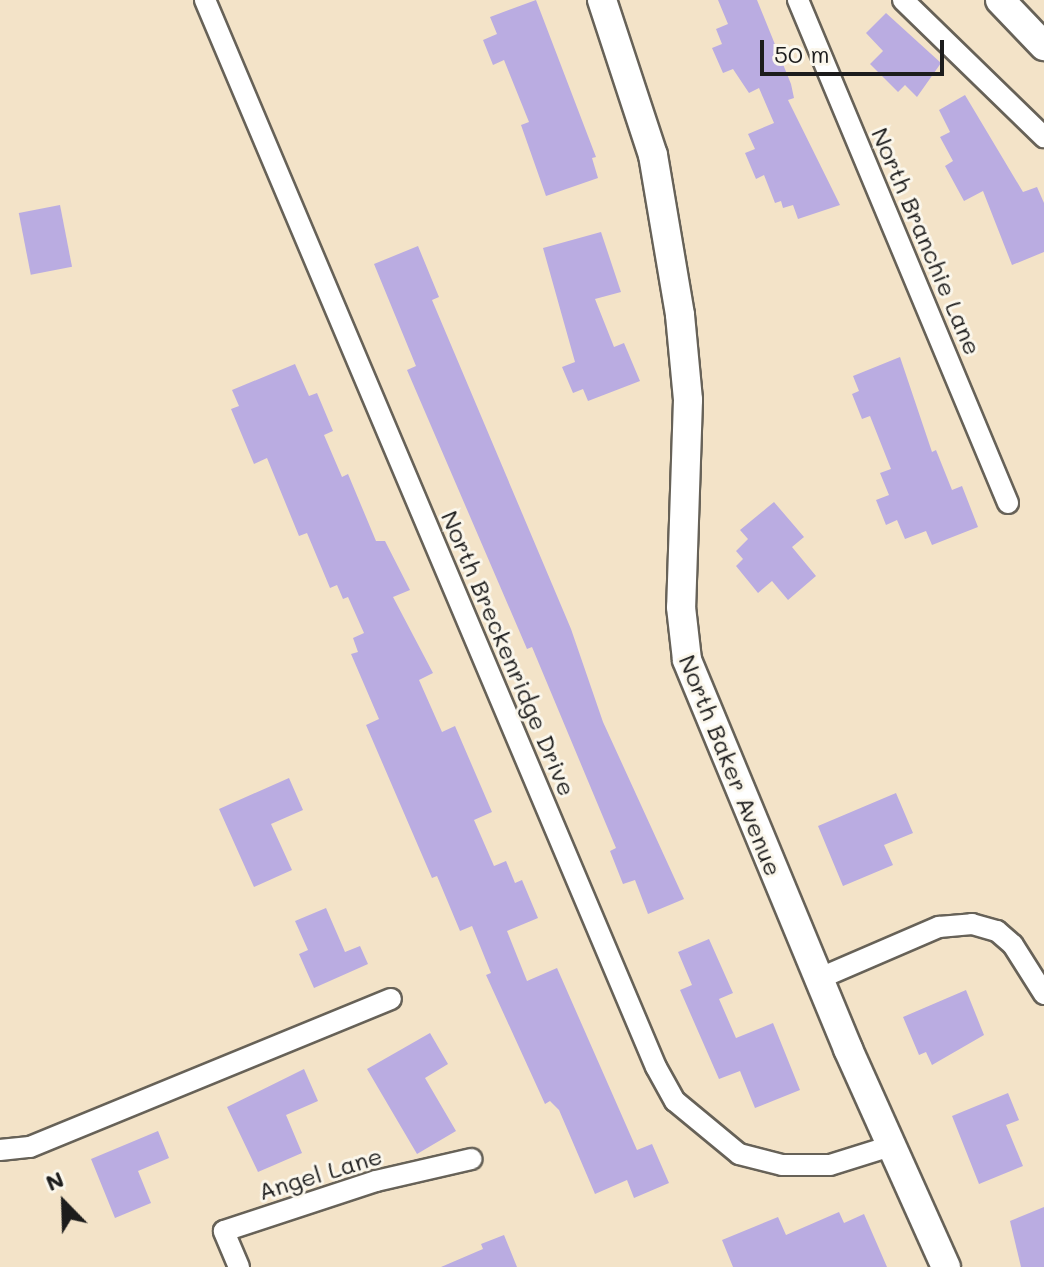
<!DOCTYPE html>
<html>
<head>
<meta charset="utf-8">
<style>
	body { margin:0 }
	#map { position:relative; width:1044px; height:1267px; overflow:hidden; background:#f3e3c8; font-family:Mali,sans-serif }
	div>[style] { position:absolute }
	.building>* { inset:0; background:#baace1; transform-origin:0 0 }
	.roads { filter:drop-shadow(2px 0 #676258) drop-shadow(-2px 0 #676258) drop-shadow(0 2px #676258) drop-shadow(0 -2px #676258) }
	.minor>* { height:20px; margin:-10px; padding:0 10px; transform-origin:10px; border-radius:10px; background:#fff }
	.secondary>* { height:28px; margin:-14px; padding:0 14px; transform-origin:14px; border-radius:14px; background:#fff }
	span { translate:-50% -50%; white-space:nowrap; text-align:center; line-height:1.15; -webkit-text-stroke:6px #fbf7ec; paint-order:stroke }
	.street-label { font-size:24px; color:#1c1c1c }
	.north { position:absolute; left:24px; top:1163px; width:80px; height:80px; -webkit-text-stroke:6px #fbf7ec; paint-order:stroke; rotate:337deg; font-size:22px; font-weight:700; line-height:32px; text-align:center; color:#1c1c1c }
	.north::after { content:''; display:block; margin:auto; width:28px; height:36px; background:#1c1c1c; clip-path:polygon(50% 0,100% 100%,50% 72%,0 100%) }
	.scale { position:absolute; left:760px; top:40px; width:184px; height:36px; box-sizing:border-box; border:4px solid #1c1c1c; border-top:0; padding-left:10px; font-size:24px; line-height:28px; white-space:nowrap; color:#1c1c1c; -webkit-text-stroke:6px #fbf7ec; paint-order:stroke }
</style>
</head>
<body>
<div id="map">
	<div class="building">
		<div style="clip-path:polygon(536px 0,596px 157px,592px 158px,598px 178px,546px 196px,521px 125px,529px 122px,504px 60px,493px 65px,483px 40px,497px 34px,490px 17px)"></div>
		<div style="clip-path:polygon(718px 0,757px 0,791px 84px,794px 98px,788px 100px,840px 205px,798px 219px,793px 205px,783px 208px,781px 201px,775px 203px,764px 175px,756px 179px,745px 153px,755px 149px,748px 134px,774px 123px,759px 88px,749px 93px,733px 69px,723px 73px,712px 48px,722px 44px,716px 29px,728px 24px)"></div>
		<div style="clip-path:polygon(886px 13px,941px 63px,917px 97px,905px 85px,898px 92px,870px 64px,883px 51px,866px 33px)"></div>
		<div style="clip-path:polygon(965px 95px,1023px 192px,1037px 187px,1044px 203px,1044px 252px,1012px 265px,983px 191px,964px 201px,945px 166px,953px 161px,940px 137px,950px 132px,939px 110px)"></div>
		<div style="left:60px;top:205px;width:63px;height:42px;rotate:79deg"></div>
		<div style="clip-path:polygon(601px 232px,621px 292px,595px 299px,614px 347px,624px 343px,640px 381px,588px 401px,583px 389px,573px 393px,562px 367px,575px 362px,543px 248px)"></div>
		<div style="clip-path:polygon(418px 246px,439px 297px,432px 300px,571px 629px,603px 722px,684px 899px,648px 914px,635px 880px,623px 884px,610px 851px,616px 848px,532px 647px,527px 649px,407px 370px,416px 366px,374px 264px)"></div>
		<div style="clip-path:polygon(900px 357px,932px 452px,936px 450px,952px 490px,962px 486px,978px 527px,932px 545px,926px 531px,905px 539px,897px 520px,886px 525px,876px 500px,889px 495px,880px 473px,891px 469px,870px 416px,862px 419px,852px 394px,859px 391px,853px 376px)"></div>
		<div style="clip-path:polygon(295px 364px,309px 396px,317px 393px,333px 431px,324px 435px,342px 477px,348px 474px,376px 541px,385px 541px,410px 590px,393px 597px,433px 673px,419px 680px,442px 732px,455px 726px,492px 812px,474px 820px,494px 866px,506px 861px,515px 883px,522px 880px,538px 918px,507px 931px,527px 981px,557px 968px,637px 1150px,652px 1144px,669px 1183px,634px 1198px,627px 1180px,595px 1194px,559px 1110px,550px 1101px,545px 1104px,486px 975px,491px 973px,472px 926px,460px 931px,437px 876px,432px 878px,366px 725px,379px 719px,351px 654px,358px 652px,353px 638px,364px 633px,348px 597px,343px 599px,337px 585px,330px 588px,307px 533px,299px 536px,267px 458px,254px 464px,231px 409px,239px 406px,232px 390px)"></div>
		<div style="clip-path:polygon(774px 502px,804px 537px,792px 547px,816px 576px,788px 600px,772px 581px,758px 593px,736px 566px,743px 559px,736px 551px,748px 539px,740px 530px)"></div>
		<div style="clip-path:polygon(289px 778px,303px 810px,271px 824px,292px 870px,254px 887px,219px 809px)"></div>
		<div style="clip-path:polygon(896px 793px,913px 833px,884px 845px,893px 865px,843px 886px,818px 826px)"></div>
		<div style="clip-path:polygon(326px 908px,345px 952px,360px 946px,368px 964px,314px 988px,299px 954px,308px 950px,295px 921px)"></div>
		<div style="clip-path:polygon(709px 939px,733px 993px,719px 999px,736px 1038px,773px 1023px,800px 1090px,755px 1108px,740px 1071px,719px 1079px,680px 990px,692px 985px,678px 952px)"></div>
		<div style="clip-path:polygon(966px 990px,984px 1035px,932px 1065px,926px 1052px,919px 1055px,903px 1017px)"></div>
		<div style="clip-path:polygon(430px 1033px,448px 1064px,425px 1078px,456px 1131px,417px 1154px,367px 1069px)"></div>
		<div style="clip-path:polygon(304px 1069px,318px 1101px,286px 1115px,302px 1153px,258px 1172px,227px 1107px)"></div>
		<div style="clip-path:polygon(1008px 1093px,1019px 1120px,1006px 1125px,1023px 1166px,979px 1184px,952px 1116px)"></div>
		<div style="clip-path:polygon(158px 1131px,169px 1158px,138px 1171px,151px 1203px,115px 1218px,91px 1159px)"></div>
		<div style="clip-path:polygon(1044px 1207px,1044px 1267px,1021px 1267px,1010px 1221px)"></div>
		<div style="clip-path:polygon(839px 1212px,844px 1223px,864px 1214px,887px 1267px,733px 1267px,722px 1240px,778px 1217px,786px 1235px)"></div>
		<div style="clip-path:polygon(504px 1235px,517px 1267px,441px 1267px,483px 1249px,481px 1244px)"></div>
	</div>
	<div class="roads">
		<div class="minor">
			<div style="left:205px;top:0;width:1158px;rotate:67.09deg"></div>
			<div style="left:656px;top:1067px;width:39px;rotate:61deg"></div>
			<div style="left:675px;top:1101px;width:83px;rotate:39.6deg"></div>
			<div style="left:739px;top:1154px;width:44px;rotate:14.3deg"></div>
			<div style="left:782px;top:1165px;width:48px"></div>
			<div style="left:830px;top:1165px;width:67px;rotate:-17.4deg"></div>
			<div style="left:798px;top:0;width:545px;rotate:67.34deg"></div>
			<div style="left:903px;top:0;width:197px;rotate:44.2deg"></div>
			<div style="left:818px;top:979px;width:132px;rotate:-23.3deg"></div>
			<div style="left:939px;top:927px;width:33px;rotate:-5deg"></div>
			<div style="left:972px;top:924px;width:26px;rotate:16deg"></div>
			<div style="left:997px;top:931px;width:21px;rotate:41deg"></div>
			<div style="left:1013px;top:945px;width:58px;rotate:57.7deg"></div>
			<div style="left:0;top:1150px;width:30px;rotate:-6deg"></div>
			<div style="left:30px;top:1147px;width:390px;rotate:-22.3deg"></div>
			<div style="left:239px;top:1267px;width:39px;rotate:-113deg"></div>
			<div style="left:224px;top:1231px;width:160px;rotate:-18.2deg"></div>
			<div style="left:376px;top:1181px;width:98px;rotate:-13deg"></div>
		</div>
		<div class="secondary">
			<div style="left:602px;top:0;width:163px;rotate:71.8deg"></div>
			<div style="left:653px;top:155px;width:162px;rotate:80.4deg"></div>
			<div style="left:680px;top:315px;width:85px;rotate:84.6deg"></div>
			<div style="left:688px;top:400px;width:207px;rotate:91.9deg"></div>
			<div style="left:681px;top:607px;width:53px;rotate:83.5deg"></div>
			<div style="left:687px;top:660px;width:421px;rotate:67.5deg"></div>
			<div style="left:848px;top:1049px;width:239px;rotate:65.8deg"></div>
			<div style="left:1000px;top:0;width:64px;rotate:46.3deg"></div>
		</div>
	</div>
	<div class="street-label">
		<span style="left:927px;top:241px;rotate:67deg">North Branchie Lane</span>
		<span style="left:509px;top:653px;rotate:67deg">North Breckenridge Drive</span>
		<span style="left:731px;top:765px;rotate:68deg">North Baker Avenue</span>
		<span style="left:320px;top:1173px;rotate:-17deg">Angel Lane</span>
	</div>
	<div class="north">N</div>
	<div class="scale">50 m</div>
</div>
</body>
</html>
